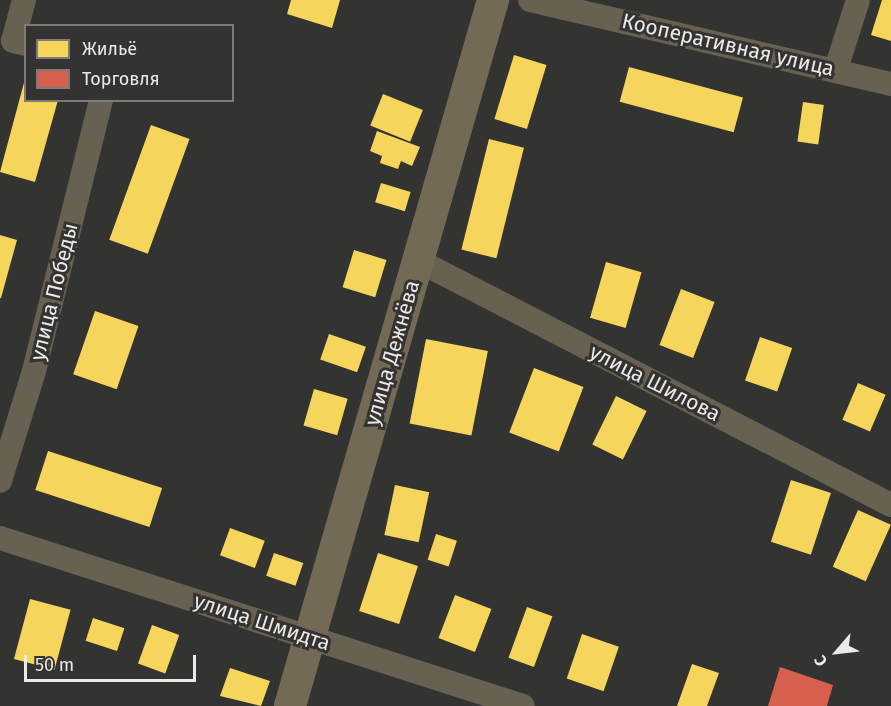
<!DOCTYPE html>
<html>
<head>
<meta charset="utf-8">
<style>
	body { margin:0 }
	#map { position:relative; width:891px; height:706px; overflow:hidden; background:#333332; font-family:"Fira Sans",sans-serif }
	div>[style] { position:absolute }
	.homes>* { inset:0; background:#f6d55c; transform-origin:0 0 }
	.shops>* { inset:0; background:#d6604d }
	.minor>* { height:24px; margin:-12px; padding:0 12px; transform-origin:12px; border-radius:12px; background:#676151 }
	.major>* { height:32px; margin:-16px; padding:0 16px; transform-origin:16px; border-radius:16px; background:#726a55 }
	span { translate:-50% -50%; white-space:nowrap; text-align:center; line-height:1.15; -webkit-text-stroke:6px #343331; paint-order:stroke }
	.street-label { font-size:21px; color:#ebeae9 }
	.legend { position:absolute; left:24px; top:24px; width:210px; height:78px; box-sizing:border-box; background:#343331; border:2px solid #7d7c7b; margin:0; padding:8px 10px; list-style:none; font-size:18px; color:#ebeae9 }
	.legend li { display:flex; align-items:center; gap:12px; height:30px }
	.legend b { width:30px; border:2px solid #7d7c7b }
	.north { position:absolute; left:807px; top:622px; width:60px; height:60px; -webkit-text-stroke:4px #343331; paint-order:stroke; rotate:242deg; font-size:16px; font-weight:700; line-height:24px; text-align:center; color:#ebeae9 }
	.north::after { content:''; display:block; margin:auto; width:21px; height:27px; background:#ebeae9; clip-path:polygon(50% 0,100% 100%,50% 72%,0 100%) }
	.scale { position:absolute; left:24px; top:655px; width:172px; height:27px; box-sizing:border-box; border:3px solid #ebeae9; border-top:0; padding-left:8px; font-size:18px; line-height:21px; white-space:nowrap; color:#ebeae9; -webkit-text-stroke:4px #343331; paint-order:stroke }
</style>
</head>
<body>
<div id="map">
	<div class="homes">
		<div style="clip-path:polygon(291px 0,340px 0,332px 28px,287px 14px)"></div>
		<div style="clip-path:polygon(882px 0,891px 0,891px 41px,871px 35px)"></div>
		<div style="left:514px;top:55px;width:34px;height:67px;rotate:17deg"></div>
		<div style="left:629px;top:67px;width:118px;height:36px;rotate:15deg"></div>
		<div style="clip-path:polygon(25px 79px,26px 100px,58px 100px,35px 182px,0 172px)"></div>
		<div style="left:383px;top:94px;width:43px;height:34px;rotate:22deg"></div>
		<div style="left:803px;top:102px;width:21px;height:40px;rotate:8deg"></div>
		<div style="left:151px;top:125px;width:41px;height:122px;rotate:20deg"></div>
		<div style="clip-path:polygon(377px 131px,420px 147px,412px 166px,401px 161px,398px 169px,380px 163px,382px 156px,370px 151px)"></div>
		<div style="left:489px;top:139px;width:36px;height:114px;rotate:14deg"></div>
		<div style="left:381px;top:183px;width:31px;height:20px;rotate:17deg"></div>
		<div style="clip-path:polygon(0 235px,17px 240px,1px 298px,0 298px)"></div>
		<div style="left:354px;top:250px;width:34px;height:39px;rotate:17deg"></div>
		<div style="left:606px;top:262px;width:37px;height:58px;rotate:16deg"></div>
		<div style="left:681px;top:289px;width:36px;height:60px;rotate:21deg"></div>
		<div style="left:95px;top:311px;width:46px;height:67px;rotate:19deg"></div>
		<div style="left:329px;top:334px;width:39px;height:27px;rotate:19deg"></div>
		<div style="left:760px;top:337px;width:34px;height:46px;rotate:19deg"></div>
		<div style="left:426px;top:339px;width:63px;height:86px;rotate:11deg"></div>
		<div style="left:534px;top:368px;width:53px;height:69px;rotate:21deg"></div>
		<div style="left:858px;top:383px;width:30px;height:40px;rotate:23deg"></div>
		<div style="left:314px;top:389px;width:35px;height:38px;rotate:16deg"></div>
		<div style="left:616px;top:396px;width:34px;height:54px;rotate:26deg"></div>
		<div style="left:48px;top:451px;width:120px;height:41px;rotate:18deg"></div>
		<div style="left:791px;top:480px;width:42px;height:65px;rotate:18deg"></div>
		<div style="left:395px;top:485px;width:35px;height:51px;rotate:12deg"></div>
		<div style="left:858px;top:510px;width:36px;height:62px;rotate:24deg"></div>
		<div style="left:230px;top:528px;width:37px;height:29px;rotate:20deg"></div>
		<div style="left:436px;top:534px;width:22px;height:27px;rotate:18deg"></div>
		<div style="left:274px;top:553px;width:31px;height:24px;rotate:19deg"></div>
		<div style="left:378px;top:553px;width:42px;height:61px;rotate:18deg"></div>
		<div style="left:455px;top:595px;width:39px;height:46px;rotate:21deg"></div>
		<div style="left:30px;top:599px;width:42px;height:62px;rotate:15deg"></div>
		<div style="left:527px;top:607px;width:27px;height:54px;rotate:20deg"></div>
		<div style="left:93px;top:618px;width:33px;height:24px;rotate:18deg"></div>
		<div style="left:152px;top:625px;width:29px;height:41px;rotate:20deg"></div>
		<div style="left:582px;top:634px;width:39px;height:47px;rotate:19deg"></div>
		<div style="clip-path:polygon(692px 664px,719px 673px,707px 706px,677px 706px)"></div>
		<div style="clip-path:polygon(230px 668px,270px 681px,261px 706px,220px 696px)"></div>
	</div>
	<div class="shops">
		<div style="clip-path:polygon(780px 667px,833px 685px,827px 706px,768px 706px)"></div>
	</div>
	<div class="minor">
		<div style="left:24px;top:0;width:42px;rotate:105deg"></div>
		<div style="left:13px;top:41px;width:13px;rotate:13deg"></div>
		<div style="left:530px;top:0;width:371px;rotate:13.1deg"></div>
		<div style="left:836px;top:69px;width:72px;rotate:-72.3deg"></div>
		<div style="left:419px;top:261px;width:531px;rotate:27.34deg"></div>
		<div style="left:0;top:481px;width:115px;rotate:-72.8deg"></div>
		<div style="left:34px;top:371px;width:279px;rotate:-76.1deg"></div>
		<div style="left:0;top:538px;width:549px;rotate:17.81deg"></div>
	</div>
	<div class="major">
		<div style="left:290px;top:706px;width:735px;rotate:-73.96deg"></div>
	</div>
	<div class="street-label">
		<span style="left:728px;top:45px;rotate:13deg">Кооперативная улица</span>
		<span style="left:54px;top:292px;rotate:-76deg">улица Победы</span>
		<span style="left:392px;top:353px;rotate:-74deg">улица Дежнёва</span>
		<span style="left:655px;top:383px;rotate:27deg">улица Шилова</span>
		<span style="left:262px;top:622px;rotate:18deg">улица Шмидта</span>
	</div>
	<ul class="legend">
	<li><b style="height:16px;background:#f6d55c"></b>Жильё</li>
	<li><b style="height:16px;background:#d6604d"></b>Торговля</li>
	</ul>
	<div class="north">С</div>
	<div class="scale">50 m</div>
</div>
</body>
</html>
